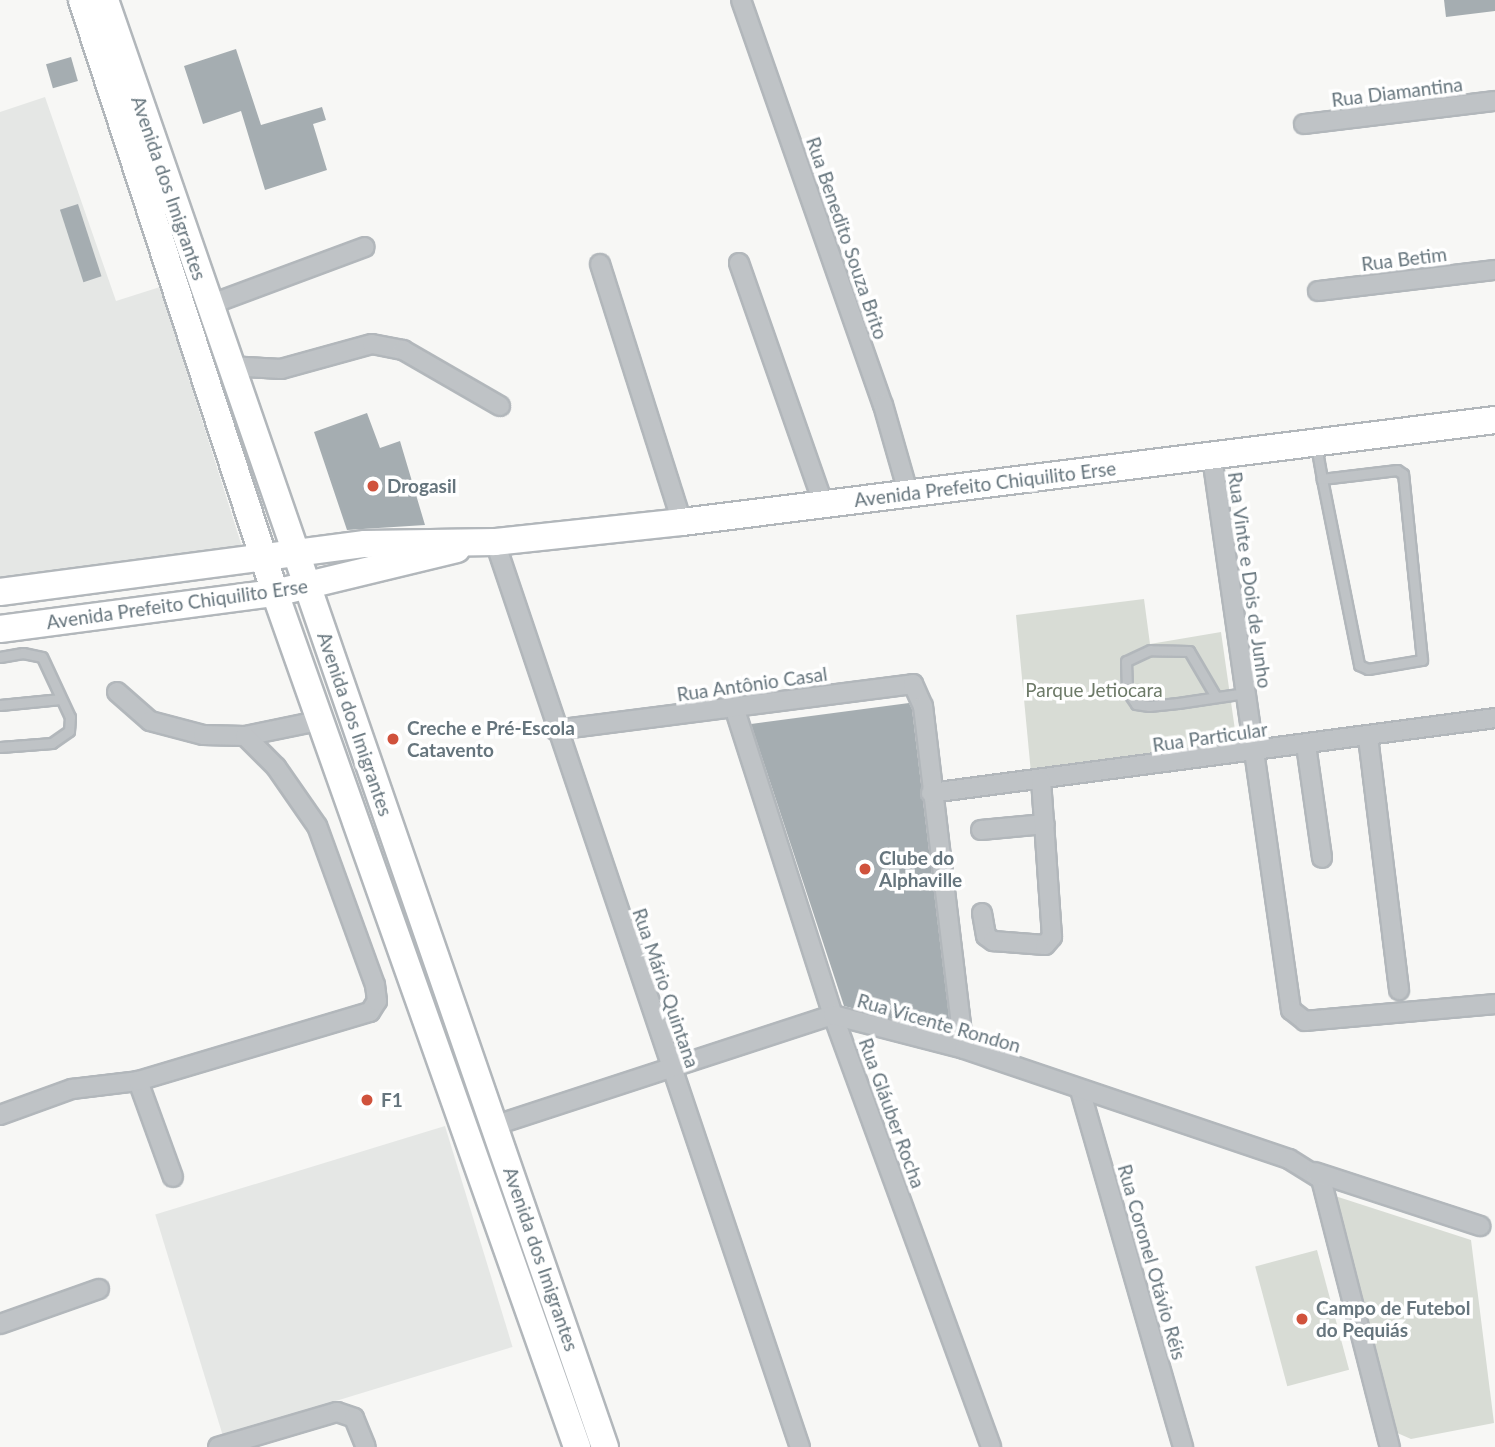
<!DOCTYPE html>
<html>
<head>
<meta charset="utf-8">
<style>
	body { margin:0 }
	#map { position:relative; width:1495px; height:1447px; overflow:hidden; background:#f7f7f5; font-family:Lato,sans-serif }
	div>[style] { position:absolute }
	.built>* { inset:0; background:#e5e7e5; transform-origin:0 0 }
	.green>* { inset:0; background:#d8dcd5; transform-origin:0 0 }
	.building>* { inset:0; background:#a5adb1; transform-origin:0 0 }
	.roads { filter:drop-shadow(2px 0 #b2b7bb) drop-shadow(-2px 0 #b2b7bb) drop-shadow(0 2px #b2b7bb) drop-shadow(0 -2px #b2b7bb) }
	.service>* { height:9px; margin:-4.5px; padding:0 4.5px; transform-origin:4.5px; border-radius:4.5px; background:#bfc3c6 }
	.minor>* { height:18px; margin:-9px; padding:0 9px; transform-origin:9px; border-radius:9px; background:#bfc3c6 }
	.secondary>* { height:26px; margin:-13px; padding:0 13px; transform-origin:13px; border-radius:13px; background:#fff }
	.dots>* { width:19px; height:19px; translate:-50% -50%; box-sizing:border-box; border:4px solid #fff; border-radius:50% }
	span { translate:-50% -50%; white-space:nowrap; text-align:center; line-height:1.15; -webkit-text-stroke:7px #fff; paint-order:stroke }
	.street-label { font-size:19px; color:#66757d }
	.poi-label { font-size:19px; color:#66757d; font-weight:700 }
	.left { translate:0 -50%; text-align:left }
	.park-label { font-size:19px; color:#6d7a68 }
</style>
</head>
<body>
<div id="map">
	<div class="built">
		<div style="clip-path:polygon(45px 97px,116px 301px,160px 287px,243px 550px,0 579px,0 112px)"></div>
		<div style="left:445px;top:1126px;width:231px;height:303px;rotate:73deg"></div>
	</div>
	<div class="green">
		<div style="clip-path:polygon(1144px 599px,1150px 644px,1221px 632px,1237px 744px,1031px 773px,1016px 615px)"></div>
		<div style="clip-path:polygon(1332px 1195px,1471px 1240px,1494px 1423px,1411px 1439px,1395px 1432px)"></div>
		<div style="left:1317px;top:1250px;width:124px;height:64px;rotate:75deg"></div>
	</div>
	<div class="building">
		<div style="clip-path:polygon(1444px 0,1495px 0,1495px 11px,1446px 17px)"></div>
		<div style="clip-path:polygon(236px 49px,261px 125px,322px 107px,326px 120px,313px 124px,327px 170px,265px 190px,241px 111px,203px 124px,184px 66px)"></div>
		<div style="left:71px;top:57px;width:25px;height:26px;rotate:74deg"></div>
		<div style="left:78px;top:204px;width:76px;height:19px;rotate:72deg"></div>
		<div style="clip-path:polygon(367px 413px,380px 448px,400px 441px,425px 525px,347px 530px,314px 432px)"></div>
		<div style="clip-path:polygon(909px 703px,912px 709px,951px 1034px,844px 1006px,751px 724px)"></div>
	</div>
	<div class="roads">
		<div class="service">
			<div style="left:1316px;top:445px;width:35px;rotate:80deg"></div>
			<div style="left:1322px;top:479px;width:190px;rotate:78.7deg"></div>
			<div style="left:1359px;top:665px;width:10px;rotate:24deg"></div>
			<div style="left:1368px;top:669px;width:55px;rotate:-9.5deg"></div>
			<div style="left:1422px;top:660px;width:187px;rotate:-95.8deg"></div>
			<div style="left:1403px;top:474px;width:7px;rotate:-146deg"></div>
			<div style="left:1397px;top:470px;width:76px;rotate:173.2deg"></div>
			<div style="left:0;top:657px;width:23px;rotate:-10deg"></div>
			<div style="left:23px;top:653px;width:19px;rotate:12deg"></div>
			<div style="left:42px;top:657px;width:66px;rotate:65deg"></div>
			<div style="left:70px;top:717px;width:14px;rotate:94deg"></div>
			<div style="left:69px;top:731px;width:21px;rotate:145deg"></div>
			<div style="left:52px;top:743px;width:52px;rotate:175.6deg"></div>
			<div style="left:1216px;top:697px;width:53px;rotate:-120.4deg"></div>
			<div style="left:1189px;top:651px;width:39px;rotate:-179deg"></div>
			<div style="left:1150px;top:650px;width:26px;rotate:155deg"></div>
			<div style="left:1126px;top:661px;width:30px;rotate:88deg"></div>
			<div style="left:1127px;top:691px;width:16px;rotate:55deg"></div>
			<div style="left:1136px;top:704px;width:13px;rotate:9deg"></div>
			<div style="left:1149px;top:706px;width:29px;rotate:-6deg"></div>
			<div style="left:1178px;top:703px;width:68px;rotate:-8.5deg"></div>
			<div style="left:0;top:705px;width:61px;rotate:-5.6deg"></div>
		</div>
		<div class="minor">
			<div style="left:741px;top:0;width:429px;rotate:70.7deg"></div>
			<div style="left:883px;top:405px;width:91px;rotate:74deg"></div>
			<div style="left:1304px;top:124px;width:192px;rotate:-6.9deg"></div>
			<div style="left:739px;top:263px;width:254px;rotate:70.7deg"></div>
			<div style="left:600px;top:264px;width:271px;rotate:72.4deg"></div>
			<div style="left:1318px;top:291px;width:178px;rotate:-6.8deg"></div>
			<div style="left:209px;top:305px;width:166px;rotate:-20.4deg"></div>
			<div style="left:229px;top:366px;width:52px;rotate:3.3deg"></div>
			<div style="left:281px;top:369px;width:94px;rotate:-15.4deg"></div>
			<div style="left:372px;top:344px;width:32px;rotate:11deg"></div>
			<div style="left:403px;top:350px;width:112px;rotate:30deg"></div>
			<div style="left:1212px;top:457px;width:559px;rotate:81.87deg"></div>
			<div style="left:1291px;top:1010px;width:18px;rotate:38deg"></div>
			<div style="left:1305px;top:1021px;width:191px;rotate:-5.1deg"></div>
			<div style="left:495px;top:542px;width:955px;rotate:71.38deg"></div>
			<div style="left:117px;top:692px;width:44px;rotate:41.3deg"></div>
			<div style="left:150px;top:721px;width:55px;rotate:14.8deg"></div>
			<div style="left:203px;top:735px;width:42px;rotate:1.4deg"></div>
			<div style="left:245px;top:736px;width:80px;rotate:-11.6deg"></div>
			<div style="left:735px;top:710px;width:320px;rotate:72.2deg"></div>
			<div style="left:833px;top:1015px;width:460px;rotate:69.9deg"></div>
			<div style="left:555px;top:730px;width:361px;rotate:-7.3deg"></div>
			<div style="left:913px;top:684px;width:24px;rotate:66deg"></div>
			<div style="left:923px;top:706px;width:345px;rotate:83.2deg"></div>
			<div style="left:1368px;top:737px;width:255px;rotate:83deg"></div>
			<div style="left:1306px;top:745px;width:114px;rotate:81.9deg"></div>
			<div style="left:931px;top:793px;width:569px;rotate:-7.57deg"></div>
			<div style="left:981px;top:830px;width:64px;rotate:-5.4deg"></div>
			<div style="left:982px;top:913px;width:23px;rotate:80deg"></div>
			<div style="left:986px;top:936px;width:9px;rotate:36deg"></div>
			<div style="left:993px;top:941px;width:52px;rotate:4.4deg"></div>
			<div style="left:1045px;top:945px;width:11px;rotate:-49deg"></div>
			<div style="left:1052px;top:937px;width:156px;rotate:-94deg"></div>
			<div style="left:138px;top:1081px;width:102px;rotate:70deg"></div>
			<div style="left:1080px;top:1090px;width:372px;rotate:73.9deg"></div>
			<div style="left:0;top:1115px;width:77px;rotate:-19.9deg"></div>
			<div style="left:72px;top:1089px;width:66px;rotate:-6.9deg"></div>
			<div style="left:138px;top:1081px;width:242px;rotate:-16.6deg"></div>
			<div style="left:370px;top:1012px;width:13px;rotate:-58deg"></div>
			<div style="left:377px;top:1001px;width:16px;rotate:-97deg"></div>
			<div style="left:375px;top:985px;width:169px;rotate:-110deg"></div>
			<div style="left:317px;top:826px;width:72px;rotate:-124.8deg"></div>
			<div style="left:276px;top:767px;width:44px;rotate:-135deg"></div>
			<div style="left:496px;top:1125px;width:354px;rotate:-18.1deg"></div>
			<div style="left:833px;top:1015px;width:135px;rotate:14.5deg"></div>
			<div style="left:964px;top:1049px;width:343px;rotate:18.7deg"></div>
			<div style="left:1289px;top:1159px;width:38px;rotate:32deg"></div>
			<div style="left:1321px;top:1179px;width:277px;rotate:75.6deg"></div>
			<div style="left:1315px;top:1172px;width:174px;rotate:18.1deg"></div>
			<div style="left:0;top:1324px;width:105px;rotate:-19.5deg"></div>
			<div style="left:218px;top:1447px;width:124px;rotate:-16.4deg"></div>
			<div style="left:337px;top:1412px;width:18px;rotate:19deg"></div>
			<div style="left:354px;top:1418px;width:31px;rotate:68deg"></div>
		</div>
		<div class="secondary">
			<div style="left:82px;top:0;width:624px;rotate:71.97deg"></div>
			<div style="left:275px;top:593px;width:906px;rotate:70.52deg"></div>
			<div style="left:105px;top:0;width:1531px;rotate:70.94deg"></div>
			<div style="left:0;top:592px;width:368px;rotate:-7.5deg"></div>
			<div style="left:365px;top:544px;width:130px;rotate:-0.9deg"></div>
			<div style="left:495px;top:542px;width:188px;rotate:-6.1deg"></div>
			<div style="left:682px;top:522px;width:819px;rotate:-7.15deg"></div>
			<div style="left:0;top:629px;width:277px;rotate:-7.5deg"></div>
			<div style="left:275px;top:593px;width:187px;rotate:-13.6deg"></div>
		</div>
	</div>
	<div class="dots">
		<div style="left:373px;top:486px;background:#d0523c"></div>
		<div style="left:393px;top:739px;background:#d0523c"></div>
		<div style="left:865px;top:869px;background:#d0523c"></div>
		<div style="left:367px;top:1100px;background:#d0523c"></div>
		<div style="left:1302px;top:1319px;background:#d0523c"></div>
	</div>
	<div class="street-label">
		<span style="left:1397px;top:92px;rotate:-7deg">Rua Diamantina</span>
		<span style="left:169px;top:188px;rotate:71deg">Avenida dos Imigrantes</span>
		<span style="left:847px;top:238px;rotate:71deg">Rua Benedito Souza Brito</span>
		<span style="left:1404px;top:259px;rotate:-7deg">Rua Betim</span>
		<span style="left:985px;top:484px;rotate:-7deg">Avenida Prefeito Chiquilito Erse</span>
		<span style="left:1250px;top:580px;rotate:82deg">Rua Vinte e Dois de Junho</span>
		<span style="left:177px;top:604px;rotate:-8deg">Avenida Prefeito Chiquilito Erse</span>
		<span style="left:752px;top:684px;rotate:-8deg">Rua Antônio Casal</span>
		<span style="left:355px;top:724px;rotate:71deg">Avenida dos Imigrantes</span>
		<span style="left:1210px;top:737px;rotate:-8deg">Rua Particular</span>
		<span style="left:666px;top:988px;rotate:71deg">Rua Mário Quintana</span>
		<span style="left:939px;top:1023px;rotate:16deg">Rua Vicente Rondon</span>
		<span style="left:892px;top:1113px;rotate:70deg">Rua Gláuber Rocha</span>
		<span style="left:541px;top:1259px;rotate:71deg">Avenida dos Imigrantes</span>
		<span style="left:1152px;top:1262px;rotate:74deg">Rua Coronel Otávio Réis</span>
	</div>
	<div class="poi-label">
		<span class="left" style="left:387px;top:486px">Drogasil</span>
		<span class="left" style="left:407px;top:739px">Creche e Pré-Escola<br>Catavento</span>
		<span class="left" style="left:879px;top:869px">Clube do<br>Alphaville</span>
		<span class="left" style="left:381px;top:1100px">F1</span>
		<span class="left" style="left:1316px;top:1319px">Campo de Futebol<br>do Pequiás</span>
	</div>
	<div class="park-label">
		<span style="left:1094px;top:690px">Parque Jetiocara</span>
	</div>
</div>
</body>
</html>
